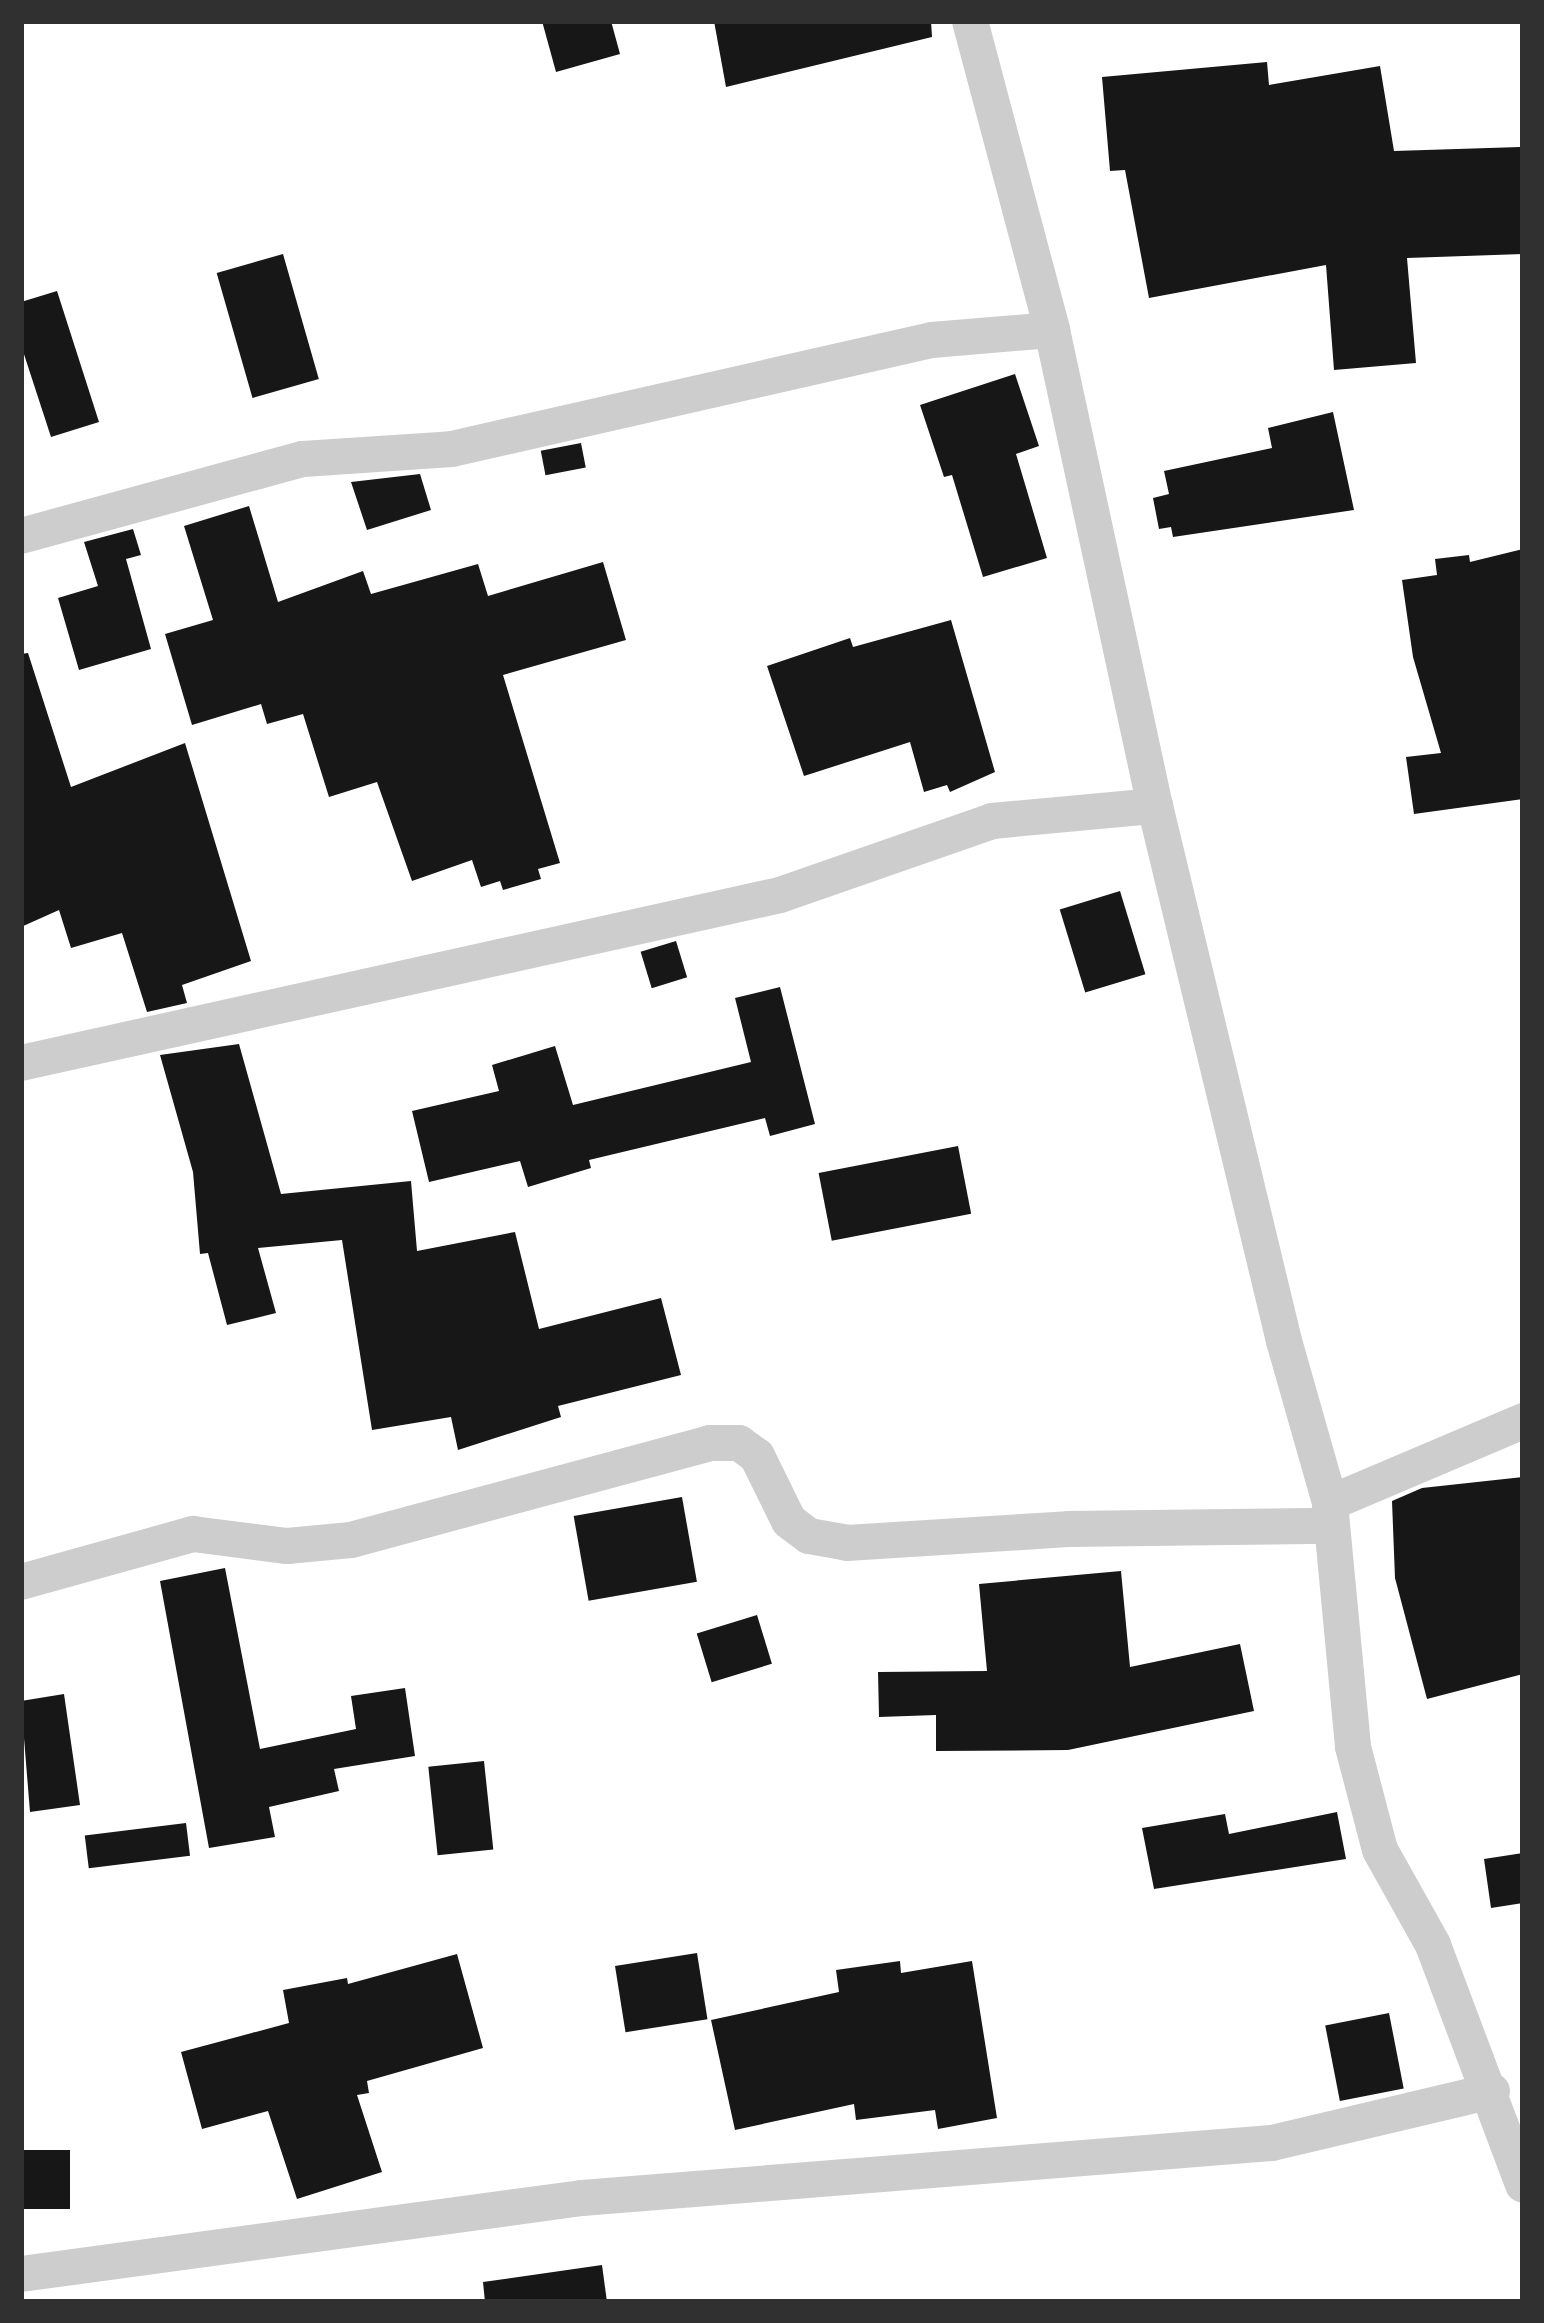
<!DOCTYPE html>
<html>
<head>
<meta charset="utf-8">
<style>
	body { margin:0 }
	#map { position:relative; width:1544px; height:2323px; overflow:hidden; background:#fff; font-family:Signika,sans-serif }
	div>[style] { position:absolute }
	.building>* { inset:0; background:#171717; transform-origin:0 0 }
	.street>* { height:36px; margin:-18px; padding:0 18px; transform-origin:18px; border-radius:18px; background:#cdcdcd }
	span { translate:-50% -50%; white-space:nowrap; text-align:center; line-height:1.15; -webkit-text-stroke:12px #fff; paint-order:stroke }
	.frame { position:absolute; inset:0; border:24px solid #303030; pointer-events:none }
</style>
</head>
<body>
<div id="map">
	<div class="building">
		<div style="clip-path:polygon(542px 21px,611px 21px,620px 54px,556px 72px)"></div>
		<div style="clip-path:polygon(714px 21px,931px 21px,932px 37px,726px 87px)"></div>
		<div style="clip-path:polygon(1267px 62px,1269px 85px,1380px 66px,1394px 151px,1520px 147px,1523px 254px,1407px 258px,1416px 363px,1334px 370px,1326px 265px,1149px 298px,1125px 170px,1110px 171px,1102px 77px)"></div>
		<div style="left:283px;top:254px;width:130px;height:69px;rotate:74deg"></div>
		<div style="clip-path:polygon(57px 291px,99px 422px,51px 437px,21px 345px,21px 302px)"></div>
		<div style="clip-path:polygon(1015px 374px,1039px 446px,1016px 454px,1047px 558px,983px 577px,952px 475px,944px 477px,920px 405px)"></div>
		<div style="clip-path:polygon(1333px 412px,1354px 510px,1173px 537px,1171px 527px,1159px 529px,1153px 498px,1169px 494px,1164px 471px,1272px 448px,1268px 428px)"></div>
		<div style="left:581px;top:443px;width:25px;height:41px;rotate:79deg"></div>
		<div style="clip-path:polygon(420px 474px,431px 510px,367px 530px,351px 482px)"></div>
		<div style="clip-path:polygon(249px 506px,278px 602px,363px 571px,371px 594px,478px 564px,488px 596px,603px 562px,626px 640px,503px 675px,560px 863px,538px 869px,541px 879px,503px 890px,500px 881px,481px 887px,472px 860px,412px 881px,377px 782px,329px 797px,303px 714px,267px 724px,261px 704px,192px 725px,165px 634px,213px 620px,184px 526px)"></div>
		<div style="clip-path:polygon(133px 529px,141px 555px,126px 559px,151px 649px,79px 670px,58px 598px,98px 586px,84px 542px)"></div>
		<div style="clip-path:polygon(1523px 549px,1523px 799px,1414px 814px,1406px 757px,1441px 753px,1413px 657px,1402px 580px,1437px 575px,1435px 559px,1469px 555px,1470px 562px)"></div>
		<div style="clip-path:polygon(951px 620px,995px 772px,950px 792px,947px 785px,924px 792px,910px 742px,804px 776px,767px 666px,850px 638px,853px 647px)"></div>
		<div style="clip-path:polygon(28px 653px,71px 787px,185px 743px,251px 961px,182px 985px,187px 1003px,147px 1012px,122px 933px,71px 948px,59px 910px,21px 927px,21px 654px)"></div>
		<div style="left:1120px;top:891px;width:87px;height:63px;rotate:73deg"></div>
		<div style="left:676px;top:941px;width:38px;height:37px;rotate:73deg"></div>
		<div style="clip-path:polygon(780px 987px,815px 1124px,770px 1136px,765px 1118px,589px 1160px,591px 1168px,528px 1187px,520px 1161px,429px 1182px,412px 1111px,499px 1091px,492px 1065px,555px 1046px,573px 1105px,751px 1062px,735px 998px)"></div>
		<div style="clip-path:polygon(239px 1044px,281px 1194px,411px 1181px,417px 1251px,515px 1232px,539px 1329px,661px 1298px,681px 1375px,558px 1406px,561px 1417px,458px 1450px,451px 1417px,372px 1430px,342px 1240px,258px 1248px,276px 1313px,227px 1325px,208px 1253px,200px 1254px,193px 1172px,160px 1055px)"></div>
		<div style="left:958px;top:1146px;width:69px;height:142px;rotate:79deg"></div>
		<div style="clip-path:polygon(1523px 1477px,1523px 1674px,1427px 1699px,1395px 1578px,1392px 1501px,1422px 1488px)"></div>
		<div style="left:682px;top:1497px;width:86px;height:110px;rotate:80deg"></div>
		<div style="clip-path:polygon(225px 1568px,260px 1749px,356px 1729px,351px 1696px,405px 1688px,415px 1756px,334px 1769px,339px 1791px,269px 1807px,275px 1837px,209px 1848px,160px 1581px)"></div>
		<div style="clip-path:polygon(1121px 1571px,1130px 1667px,1240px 1644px,1254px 1711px,1068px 1750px,936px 1751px,936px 1715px,879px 1717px,878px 1672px,987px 1671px,979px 1584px)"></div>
		<div style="left:757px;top:1615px;width:51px;height:63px;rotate:73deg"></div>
		<div style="clip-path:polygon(64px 1694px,80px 1805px,30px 1812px,21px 1701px)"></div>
		<div style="left:484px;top:1761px;width:89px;height:56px;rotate:84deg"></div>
		<div style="clip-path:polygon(1337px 1812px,1346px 1859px,1154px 1889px,1142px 1828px,1225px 1814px,1229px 1834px)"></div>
		<div style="left:186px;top:1823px;width:33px;height:102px;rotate:83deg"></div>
		<div style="clip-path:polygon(1523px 1853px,1523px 1903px,1491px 1908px,1484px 1859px)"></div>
		<div style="left:697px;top:1953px;width:67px;height:83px;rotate:81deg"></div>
		<div style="clip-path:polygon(457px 1954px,483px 2048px,367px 2081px,369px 2093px,357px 2095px,382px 2172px,297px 2199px,268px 2111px,202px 2129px,181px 2052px,289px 2023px,283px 1990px,347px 1978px,348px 1984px)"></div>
		<div style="clip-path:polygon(900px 1961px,901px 1973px,972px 1961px,997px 2118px,938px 2129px,935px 2110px,856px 2120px,854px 2104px,735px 2130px,711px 2020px,839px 1992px,836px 1970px)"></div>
		<div style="left:1389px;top:2013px;width:77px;height:65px;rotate:79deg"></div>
		<div style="left:21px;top:2150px;width:49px;height:59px"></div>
		<div style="clip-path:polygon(602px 2265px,607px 2302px,485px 2302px,483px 2282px)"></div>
	</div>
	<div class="street">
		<div style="left:970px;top:21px;width:320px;rotate:75.1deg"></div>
		<div style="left:1052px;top:330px;width:487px;rotate:77.8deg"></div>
		<div style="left:1155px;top:806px;width:550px;rotate:76.44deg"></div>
		<div style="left:1284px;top:1341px;width:168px;rotate:74.1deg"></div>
		<div style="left:1330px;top:1503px;width:245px;rotate:84.6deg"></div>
		<div style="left:1353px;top:1747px;width:106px;rotate:75.3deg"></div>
		<div style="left:1380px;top:1850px;width:109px;rotate:60.8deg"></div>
		<div style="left:1433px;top:1945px;width:256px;rotate:69.4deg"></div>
		<div style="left:21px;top:536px;width:292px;rotate:-15.3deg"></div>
		<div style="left:303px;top:459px;width:149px;rotate:-3.8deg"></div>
		<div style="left:452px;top:449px;width:492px;rotate:-12.8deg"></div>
		<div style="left:932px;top:340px;width:120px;rotate:-4.8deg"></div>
		<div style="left:21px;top:1063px;width:777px;rotate:-12.48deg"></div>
		<div style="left:780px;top:895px;width:225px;rotate:-19.2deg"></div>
		<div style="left:992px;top:821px;width:164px;rotate:-5.3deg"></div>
		<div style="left:1330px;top:1503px;width:210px;rotate:-23deg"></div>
		<div style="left:21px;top:1582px;width:179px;rotate:-15.6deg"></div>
		<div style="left:193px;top:1534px;width:95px;rotate:7.3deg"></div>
		<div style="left:287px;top:1546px;width:64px;rotate:-5.4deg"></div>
		<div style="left:351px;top:1540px;width:372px;rotate:-15.1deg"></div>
		<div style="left:710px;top:1443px;width:29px"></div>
		<div style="left:739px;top:1443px;width:22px;rotate:36deg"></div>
		<div style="left:757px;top:1456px;width:72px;rotate:63.8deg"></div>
		<div style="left:789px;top:1521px;width:25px;rotate:37deg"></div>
		<div style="left:809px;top:1536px;width:39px;rotate:10deg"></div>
		<div style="left:847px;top:1543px;width:221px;rotate:-3.6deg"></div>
		<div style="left:1068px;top:1529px;width:264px;rotate:-0.7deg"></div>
		<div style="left:21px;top:2274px;width:566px;rotate:-7.72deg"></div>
		<div style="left:582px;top:2198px;width:692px;rotate:-4.56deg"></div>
		<div style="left:1272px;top:2143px;width:226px;rotate:-13.3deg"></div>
	</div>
	<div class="frame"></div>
</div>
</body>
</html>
